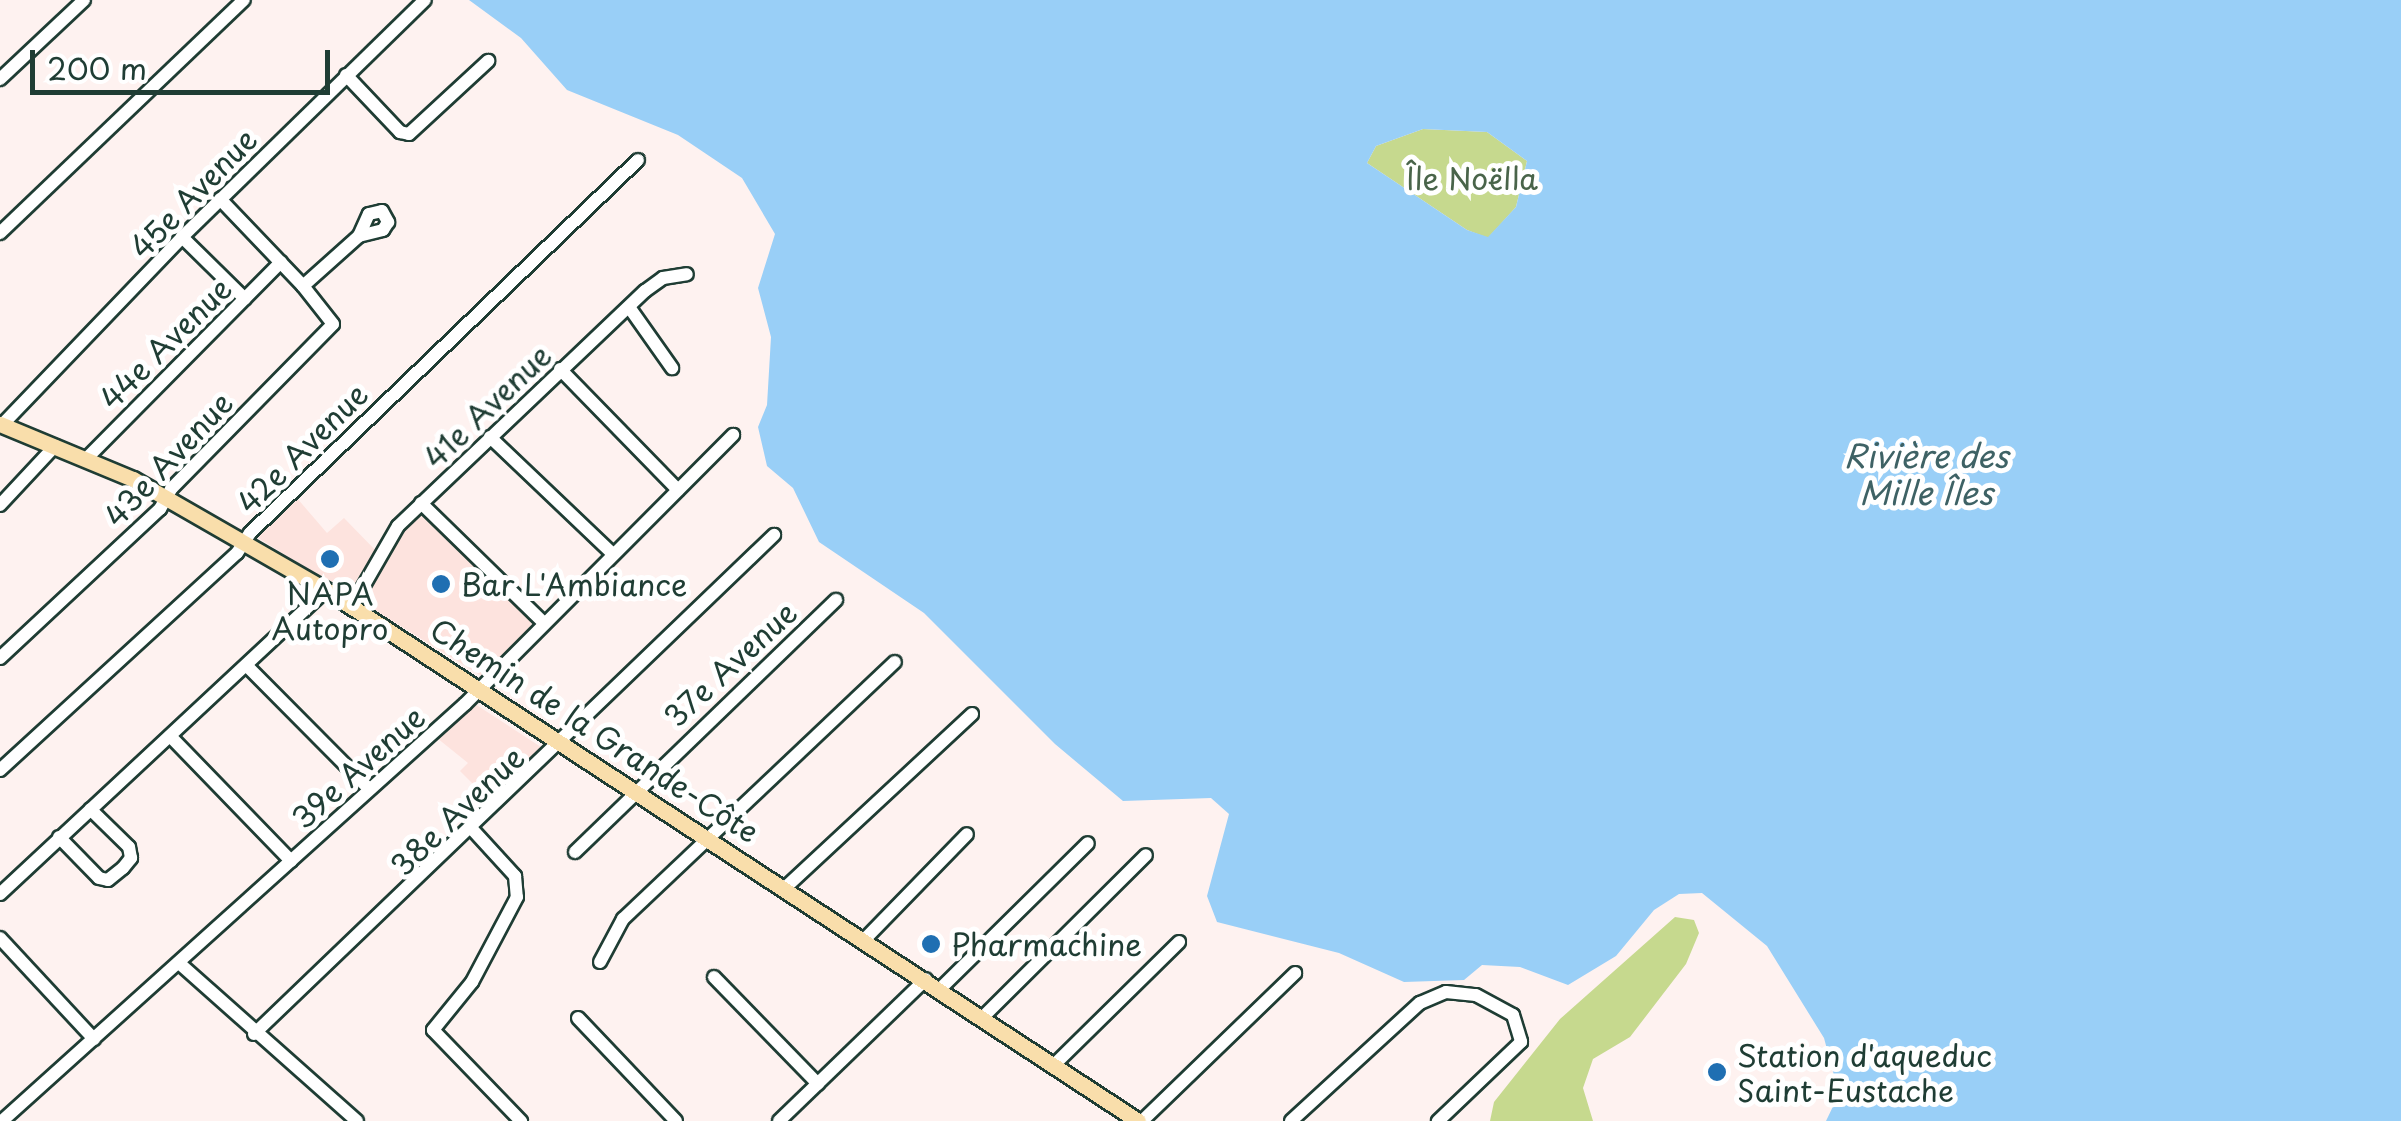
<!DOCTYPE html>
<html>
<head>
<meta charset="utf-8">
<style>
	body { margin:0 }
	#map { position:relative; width:2401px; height:1121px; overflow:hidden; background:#fef2f0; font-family:"Playpen Sans",sans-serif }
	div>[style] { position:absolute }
	.built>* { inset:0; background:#fde3de }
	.green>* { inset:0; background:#c6d98e }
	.water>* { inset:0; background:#99cff7 }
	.roads { filter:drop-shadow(2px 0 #1f3d34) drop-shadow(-2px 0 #1f3d34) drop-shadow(0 2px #1f3d34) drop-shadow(0 -2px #1f3d34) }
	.minor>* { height:12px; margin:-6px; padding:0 6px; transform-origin:6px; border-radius:6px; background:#fff }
	.major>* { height:15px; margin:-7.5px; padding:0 7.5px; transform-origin:7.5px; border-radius:7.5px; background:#f9deab }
	.dots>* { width:28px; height:28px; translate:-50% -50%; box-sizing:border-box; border:5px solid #fff; border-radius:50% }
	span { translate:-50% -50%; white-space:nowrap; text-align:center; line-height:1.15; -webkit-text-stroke:10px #fff; paint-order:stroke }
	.park-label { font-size:30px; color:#49644a }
	.street-label { font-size:30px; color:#1f3d34 }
	.poi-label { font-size:30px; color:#1f3d34 }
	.left { translate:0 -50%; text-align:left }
	.water-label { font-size:32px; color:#3e6265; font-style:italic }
	.scale { position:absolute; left:30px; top:50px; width:300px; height:45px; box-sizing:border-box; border:5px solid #1f3d34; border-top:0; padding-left:12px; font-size:30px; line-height:35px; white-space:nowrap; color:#1f3d34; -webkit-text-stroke:8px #fff; paint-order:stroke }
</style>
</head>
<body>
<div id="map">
	<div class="built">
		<div style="clip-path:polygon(296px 497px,327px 533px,344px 518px,381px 556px,424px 511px,539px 622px,483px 677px,253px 535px)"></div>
		<div style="clip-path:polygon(475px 704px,544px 749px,491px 802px,460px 771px,468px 763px,437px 738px)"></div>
	</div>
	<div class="green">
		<div style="clip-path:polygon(1423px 129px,1487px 132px,1527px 161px,1516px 207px,1488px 238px,1467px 230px,1367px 163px,1376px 146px)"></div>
		<div style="clip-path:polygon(1675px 917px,1694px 920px,1699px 933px,1686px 964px,1630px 1037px,1593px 1059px,1583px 1088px,1593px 1121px,1490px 1121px,1494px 1102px,1560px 1019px)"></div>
	</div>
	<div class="water">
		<div style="clip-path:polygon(evenodd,469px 0,2401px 0,2401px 1121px,1826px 1121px,1839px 1094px,1824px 1038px,1767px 946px,1702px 893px,1679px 894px,1654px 910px,1616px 956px,1568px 985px,1520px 967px,1482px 965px,1464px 980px,1404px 982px,1339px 953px,1217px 922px,1207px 896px,1229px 814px,1211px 798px,1123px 801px,1055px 744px,924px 613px,819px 542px,793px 488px,767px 466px,758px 427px,767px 405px,771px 337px,758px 288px,775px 234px,742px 178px,678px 135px,567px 90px,521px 38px,469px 0,1423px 129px,1487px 132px,1527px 161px,1516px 207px,1488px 237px,1467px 230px,1367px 163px,1376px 146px,1423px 129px)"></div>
	</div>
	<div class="roads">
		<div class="minor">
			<div style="left:346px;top:75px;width:79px;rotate:46.5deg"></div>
			<div style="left:400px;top:132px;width:9px;rotate:13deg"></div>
			<div style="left:409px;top:134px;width:108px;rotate:-42.7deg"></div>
			<div style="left:0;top:79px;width:115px;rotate:-43.2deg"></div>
			<div style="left:220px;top:199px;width:120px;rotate:46.3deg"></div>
			<div style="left:303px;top:286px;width:75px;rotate:-41.8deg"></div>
			<div style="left:359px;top:236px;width:24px;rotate:-66deg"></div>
			<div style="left:369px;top:214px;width:13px;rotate:-13deg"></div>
			<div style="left:382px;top:211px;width:13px;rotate:61deg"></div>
			<div style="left:388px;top:222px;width:9px;rotate:122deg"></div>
			<div style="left:383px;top:230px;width:25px;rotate:166deg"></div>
			<div style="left:0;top:233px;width:337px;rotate:-43.7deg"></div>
			<div style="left:182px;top:237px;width:88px;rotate:44.5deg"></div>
			<div style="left:629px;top:307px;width:75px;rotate:54.8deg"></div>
			<div style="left:560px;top:369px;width:169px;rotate:45.7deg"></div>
			<div style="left:2px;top:425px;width:260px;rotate:-46.2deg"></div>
			<div style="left:182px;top:237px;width:339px;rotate:-44.3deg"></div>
			<div style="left:490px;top:437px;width:170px;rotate:43.6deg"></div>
			<div style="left:86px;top:459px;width:277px;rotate:-45.3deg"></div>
			<div style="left:421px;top:503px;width:170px;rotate:44.3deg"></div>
			<div style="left:0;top:505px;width:81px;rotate:-47deg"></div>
			<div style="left:352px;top:606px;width:92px;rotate:-60.1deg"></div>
			<div style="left:398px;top:526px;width:341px;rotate:-43.6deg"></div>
			<div style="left:645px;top:291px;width:22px;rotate:-36deg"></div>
			<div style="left:663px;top:278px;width:24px;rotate:-9deg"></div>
			<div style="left:0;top:658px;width:219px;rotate:-43deg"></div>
			<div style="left:160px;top:509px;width:23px;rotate:-61deg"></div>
			<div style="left:171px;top:489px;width:231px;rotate:-45.5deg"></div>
			<div style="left:333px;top:324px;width:48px;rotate:-128.3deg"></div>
			<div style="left:247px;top:666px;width:173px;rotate:45.2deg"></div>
			<div style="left:170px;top:736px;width:174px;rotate:45.9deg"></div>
			<div style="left:0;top:770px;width:321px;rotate:-42.5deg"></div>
			<div style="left:237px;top:553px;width:24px;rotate:-57deg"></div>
			<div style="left:250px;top:533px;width:538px;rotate:-43.87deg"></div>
			<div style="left:472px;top:829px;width:64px;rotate:47.5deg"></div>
			<div style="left:515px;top:876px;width:21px;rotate:85deg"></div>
			<div style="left:517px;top:897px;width:96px;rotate:117.9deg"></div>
			<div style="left:472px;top:982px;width:62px;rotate:129.1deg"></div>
			<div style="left:433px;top:1030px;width:127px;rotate:46deg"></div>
			<div style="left:59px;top:837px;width:57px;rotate:45.7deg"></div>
			<div style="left:99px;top:878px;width:9px;rotate:13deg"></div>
			<div style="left:108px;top:880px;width:19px;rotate:-39deg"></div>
			<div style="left:123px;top:868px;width:13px;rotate:-51deg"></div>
			<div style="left:131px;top:858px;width:11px;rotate:-100deg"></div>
			<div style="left:129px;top:847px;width:54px;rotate:-135.7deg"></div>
			<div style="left:575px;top:852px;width:363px;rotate:-44deg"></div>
			<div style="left:786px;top:887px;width:254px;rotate:-42.9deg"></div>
			<div style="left:0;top:894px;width:446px;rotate:-43deg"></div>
			<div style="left:0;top:938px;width:138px;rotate:47.1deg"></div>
			<div style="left:865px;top:939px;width:146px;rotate:-45.8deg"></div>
			<div style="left:600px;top:962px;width:49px;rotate:-61.9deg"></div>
			<div style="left:623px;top:919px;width:374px;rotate:-43.4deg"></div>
			<div style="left:179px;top:963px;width:238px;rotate:41.6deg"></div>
			<div style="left:714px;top:977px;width:149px;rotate:45.8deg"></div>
			<div style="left:941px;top:988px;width:206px;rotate:-44.6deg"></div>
			<div style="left:984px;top:1016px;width:228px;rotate:-44.8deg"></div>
			<div style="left:578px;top:1018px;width:142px;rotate:46.4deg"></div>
			<div style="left:254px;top:1034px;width:721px;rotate:-43.82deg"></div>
			<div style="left:1055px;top:1064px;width:174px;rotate:-44.5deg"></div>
			<div style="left:2px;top:1121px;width:623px;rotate:-42.01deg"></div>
			<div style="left:465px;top:704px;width:380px;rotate:-45.1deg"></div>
			<div style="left:779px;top:1121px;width:204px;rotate:-44deg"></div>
			<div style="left:1142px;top:1121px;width:213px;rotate:-44deg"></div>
			<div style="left:1291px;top:1121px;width:175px;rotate:-42.5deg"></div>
			<div style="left:1420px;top:1003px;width:28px;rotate:-23deg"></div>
			<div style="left:1446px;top:992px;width:30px;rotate:6deg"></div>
			<div style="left:1476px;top:995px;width:42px;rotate:28.4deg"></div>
			<div style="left:1513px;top:1015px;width:28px;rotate:73deg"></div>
			<div style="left:1521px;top:1042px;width:115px;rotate:136.4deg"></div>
		</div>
		<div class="major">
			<div style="left:0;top:424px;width:144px;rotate:22.5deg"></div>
			<div style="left:133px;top:479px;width:223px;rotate:29.9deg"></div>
			<div style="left:326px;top:590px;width:970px;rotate:33.18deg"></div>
		</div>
	</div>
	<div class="dots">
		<div style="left:330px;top:559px;background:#1f6fb2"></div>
		<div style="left:441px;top:584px;background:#1f6fb2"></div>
		<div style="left:931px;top:944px;background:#1f6fb2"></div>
		<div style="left:1717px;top:1072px;background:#1f6fb2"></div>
	</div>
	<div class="park-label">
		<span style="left:1472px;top:178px">Île Noëlla</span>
	</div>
	<div class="street-label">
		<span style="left:193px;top:193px;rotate:-46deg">45e Avenue</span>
		<span style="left:165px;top:343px;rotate:-45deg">44e Avenue</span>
		<span style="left:487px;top:406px;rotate:-44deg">41e Avenue</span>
		<span style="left:302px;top:448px;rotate:-45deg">42e Avenue</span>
		<span style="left:168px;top:459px;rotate:-47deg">43e Avenue</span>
		<span style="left:730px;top:664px;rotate:-43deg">37e Avenue</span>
		<span style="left:595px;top:730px;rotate:33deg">Chemin de la Grande-Côte</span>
		<span style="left:358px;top:767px;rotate:-42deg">39e Avenue</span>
		<span style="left:457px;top:811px;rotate:-44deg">38e Avenue</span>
	</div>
	<div class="poi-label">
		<span class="left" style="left:461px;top:584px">Bar L'Ambiance</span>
		<span style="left:330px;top:610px">NAPA<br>Autopro</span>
		<span class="left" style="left:951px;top:944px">Pharmachine</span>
		<span class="left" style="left:1737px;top:1072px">Station d'aqueduc<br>Saint-Eustache</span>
	</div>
	<div class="water-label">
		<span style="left:1926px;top:474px">Rivière des<br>Mille Îles</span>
	</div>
	<div class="scale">200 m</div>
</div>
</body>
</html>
